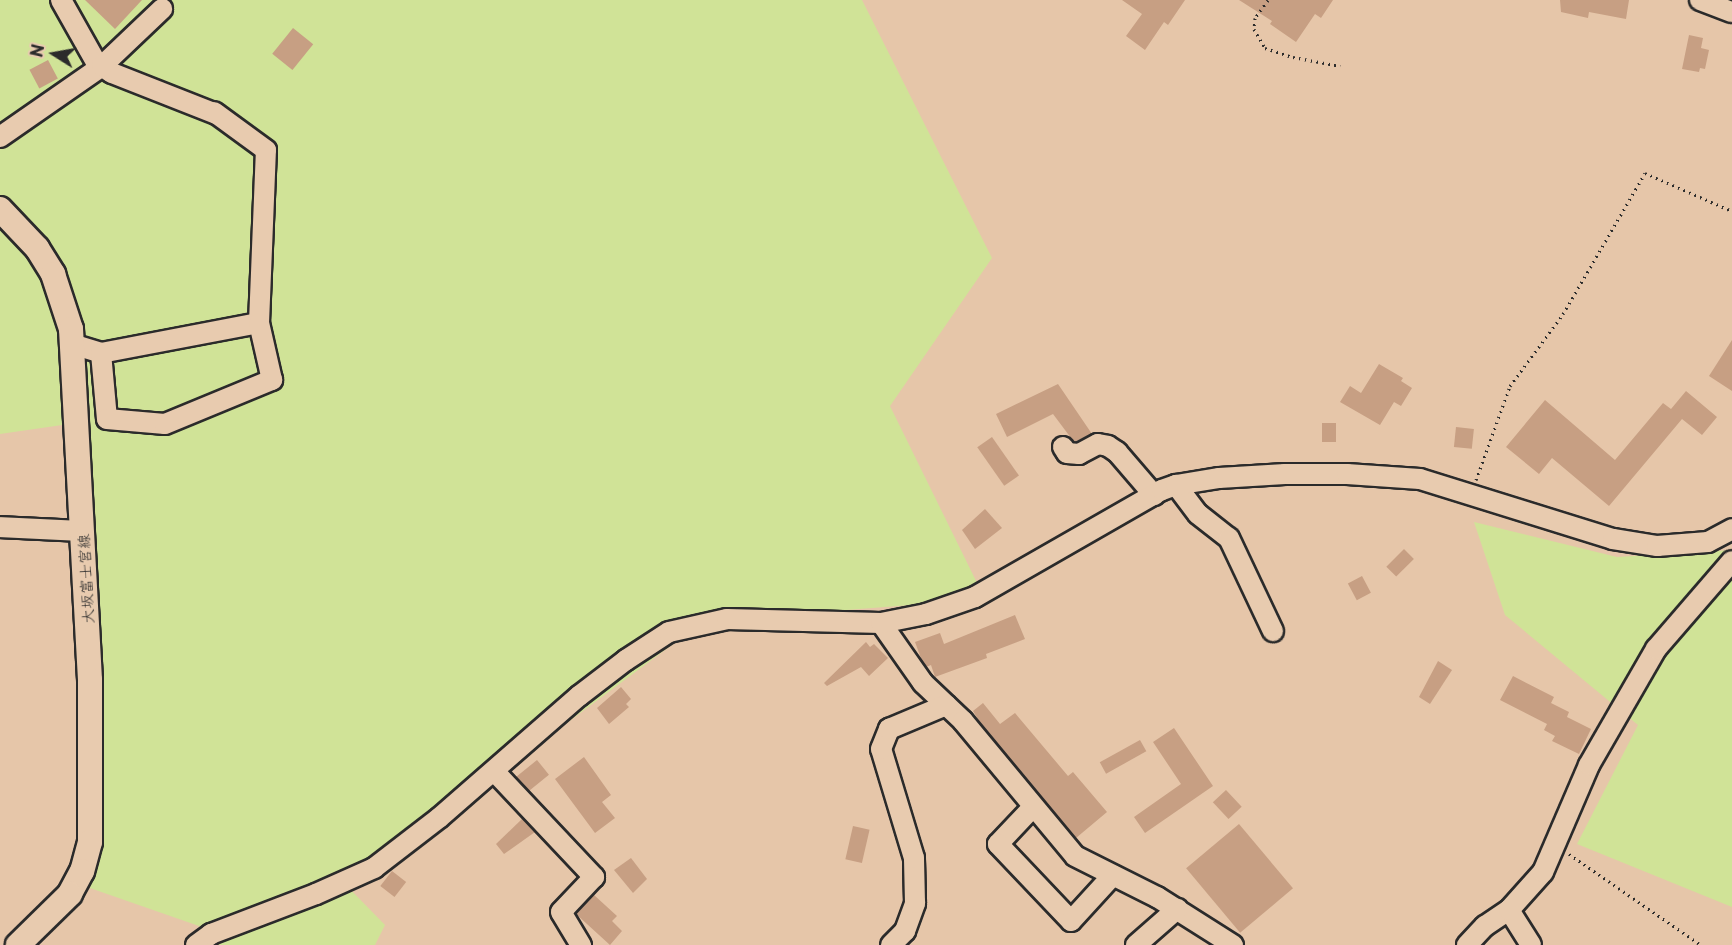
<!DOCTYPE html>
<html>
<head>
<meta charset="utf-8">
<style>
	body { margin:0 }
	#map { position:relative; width:1732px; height:945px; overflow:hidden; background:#e6c6a9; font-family:"Playpen Sans","Klee One",sans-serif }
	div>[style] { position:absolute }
	.green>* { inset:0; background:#d0e397 }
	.building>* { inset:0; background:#c79f83; transform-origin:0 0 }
	.path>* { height:3px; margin-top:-1.5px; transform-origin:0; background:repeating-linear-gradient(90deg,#2b2b2b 0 1.5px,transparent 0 6px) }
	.roads { filter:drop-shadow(2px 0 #2b2b2b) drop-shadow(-2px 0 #2b2b2b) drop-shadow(0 2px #2b2b2b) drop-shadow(0 -2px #2b2b2b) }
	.minor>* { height:20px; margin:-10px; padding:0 10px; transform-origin:10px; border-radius:10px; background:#e8cbaf }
	.major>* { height:24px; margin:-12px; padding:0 12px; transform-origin:12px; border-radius:12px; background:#e8cbaf }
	span { translate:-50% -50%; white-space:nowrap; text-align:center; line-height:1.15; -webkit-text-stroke:4.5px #e8cbaf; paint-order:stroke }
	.street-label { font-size:15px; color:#2b2b2b }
	.north { position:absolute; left:24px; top:24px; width:60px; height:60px; -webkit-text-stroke:4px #e8cbaf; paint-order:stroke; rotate:281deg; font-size:16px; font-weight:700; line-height:24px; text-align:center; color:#2b2b2b }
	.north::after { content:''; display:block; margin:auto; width:21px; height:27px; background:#2b2b2b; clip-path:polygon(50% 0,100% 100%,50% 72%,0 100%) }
</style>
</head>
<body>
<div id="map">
	<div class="green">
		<div style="clip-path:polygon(0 0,862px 0,992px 258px,890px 406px,982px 593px,911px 605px,704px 621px,431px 824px,343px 882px,385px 925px,375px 945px,218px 945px,199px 926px,87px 887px,76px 423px,0 434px)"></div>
		<div style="clip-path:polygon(1474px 522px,1617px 557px,1732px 550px,1732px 907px,1577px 844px,1638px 725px,1505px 615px)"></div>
	</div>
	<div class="building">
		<div style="clip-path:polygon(85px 0,142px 0,115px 29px)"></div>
		<div style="clip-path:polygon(1122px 0,1185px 0,1168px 25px,1164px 22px,1145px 50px,1126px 36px,1142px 14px)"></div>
		<div style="clip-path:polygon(1239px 0,1333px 0,1321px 18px,1315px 14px,1296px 42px,1270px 24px,1272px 21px)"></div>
		<div style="clip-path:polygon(1560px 0,1629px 0,1626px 19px,1589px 12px,1588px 18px,1561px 12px)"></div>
		<div style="left:293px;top:28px;width:26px;height:33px;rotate:39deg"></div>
		<div style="clip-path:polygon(1689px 35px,1703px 38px,1701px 48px,1709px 50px,1705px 69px,1700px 68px,1699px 72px,1682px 69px)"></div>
		<div style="left:48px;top:60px;width:21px;height:21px;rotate:62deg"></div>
		<div style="clip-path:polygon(1732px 340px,1732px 391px,1709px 376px)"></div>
		<div style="clip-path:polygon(1379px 364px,1403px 378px,1401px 381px,1412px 388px,1401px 406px,1394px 402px,1380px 425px,1340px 402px,1350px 386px,1361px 393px)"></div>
		<div style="clip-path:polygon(1058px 384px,1092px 434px,1074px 442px,1053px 414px,1007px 437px,996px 414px)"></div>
		<div style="clip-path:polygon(1686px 391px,1717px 417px,1702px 435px,1682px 419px,1609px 506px,1552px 458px,1539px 474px,1506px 447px,1545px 400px,1615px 460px,1663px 403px,1671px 409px)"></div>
		<div style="left:1322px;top:423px;width:14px;height:19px"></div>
		<div style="left:1456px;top:427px;width:18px;height:20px;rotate:6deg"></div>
		<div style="left:992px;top:437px;width:47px;height:18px;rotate:55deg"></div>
		<div style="clip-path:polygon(985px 509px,1002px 528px,975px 549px,962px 530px)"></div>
		<div style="left:1404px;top:549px;width:14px;height:25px;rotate:45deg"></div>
		<div style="left:1362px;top:576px;width:19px;height:16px;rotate:62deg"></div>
		<div style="clip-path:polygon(1015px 615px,1025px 639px,986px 654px,987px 658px,935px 677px,931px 665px,926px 667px,922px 661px,915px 642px,940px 633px,944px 644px)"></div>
		<div style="clip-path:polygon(866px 642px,870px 647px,874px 644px,888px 658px,869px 676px,861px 667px,827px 686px,824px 683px)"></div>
		<div style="clip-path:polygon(1438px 661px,1452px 670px,1430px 704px,1419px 697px)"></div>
		<div style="clip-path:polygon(1513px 676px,1554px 697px,1551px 703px,1569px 712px,1567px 717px,1591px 729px,1579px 754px,1552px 741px,1555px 736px,1544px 730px,1547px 724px,1500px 700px)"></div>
		<div style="clip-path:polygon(621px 687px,631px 699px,626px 704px,629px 707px,609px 724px,597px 708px)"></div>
		<div style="clip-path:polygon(983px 703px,1000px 724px,1015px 713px,1068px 776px,1073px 772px,1107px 812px,1076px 838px,981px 724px,973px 711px)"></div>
		<div style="clip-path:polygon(1174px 728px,1213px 786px,1145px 833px,1134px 817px,1181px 784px,1153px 742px)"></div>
		<div style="left:1140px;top:740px;width:13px;height:46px;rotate:61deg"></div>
		<div style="clip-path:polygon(584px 757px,611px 795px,602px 802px,615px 818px,595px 833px,555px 779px)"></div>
		<div style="left:537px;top:760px;width:19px;height:27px;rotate:51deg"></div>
		<div style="left:1226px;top:790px;width:23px;height:18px;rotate:47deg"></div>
		<div style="clip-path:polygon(522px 819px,535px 832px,504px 854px,496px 844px)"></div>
		<div style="left:1239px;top:824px;width:84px;height:69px;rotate:50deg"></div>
		<div style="left:853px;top:826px;width:17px;height:34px;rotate:13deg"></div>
		<div style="clip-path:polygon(631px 858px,647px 879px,633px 893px,614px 870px)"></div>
		<div style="left:392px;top:871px;width:18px;height:19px;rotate:38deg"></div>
		<div style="clip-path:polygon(594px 895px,617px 916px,612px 921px,622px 931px,610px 945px,576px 914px)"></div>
	</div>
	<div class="path">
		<div style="left:1268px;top:0;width:22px;rotate:126deg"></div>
		<div style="left:1255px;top:18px;width:11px;rotate:95deg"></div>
		<div style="left:1254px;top:29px;width:22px;rotate:60deg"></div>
		<div style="left:1265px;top:48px;width:29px;rotate:18deg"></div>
		<div style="left:1293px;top:57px;width:48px;rotate:10.8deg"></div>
		<div style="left:1476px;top:480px;width:100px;rotate:-70.1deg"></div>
		<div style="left:1510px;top:386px;width:89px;rotate:-53.6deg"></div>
		<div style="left:1563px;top:314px;width:163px;rotate:-59.8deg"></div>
		<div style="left:1645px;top:173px;width:95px;rotate:23.6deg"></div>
		<div style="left:1569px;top:854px;width:160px;rotate:34.6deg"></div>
	</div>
	<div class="roads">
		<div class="minor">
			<div style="left:61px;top:0;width:71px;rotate:60.6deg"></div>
			<div style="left:96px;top:62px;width:19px;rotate:35deg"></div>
			<div style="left:112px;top:73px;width:112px;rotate:21.5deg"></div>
			<div style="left:1700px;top:0;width:34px;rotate:21deg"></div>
			<div style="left:0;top:137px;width:124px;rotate:-34.8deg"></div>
			<div style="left:102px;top:66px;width:83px;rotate:-43.5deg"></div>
			<div style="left:72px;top:344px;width:30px;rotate:17deg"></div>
			<div style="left:101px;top:353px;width:161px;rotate:-10.8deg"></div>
			<div style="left:259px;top:323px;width:173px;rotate:-87.7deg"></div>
			<div style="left:266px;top:150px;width:64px;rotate:-143.8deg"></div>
			<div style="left:101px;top:353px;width:66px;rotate:84.8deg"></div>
			<div style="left:107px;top:419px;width:58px;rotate:4.9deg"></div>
			<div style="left:165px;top:424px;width:116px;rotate:-22.4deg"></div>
			<div style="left:272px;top:380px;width:58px;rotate:-102.8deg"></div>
			<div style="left:1063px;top:447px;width:7px;rotate:56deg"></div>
			<div style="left:1067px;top:453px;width:12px;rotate:5deg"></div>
			<div style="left:1079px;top:454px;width:21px;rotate:-28deg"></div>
			<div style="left:1098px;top:444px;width:10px;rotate:11deg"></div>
			<div style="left:1108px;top:446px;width:11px;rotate:34deg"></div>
			<div style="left:1117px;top:452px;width:57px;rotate:49.3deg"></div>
			<div style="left:1176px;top:485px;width:36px;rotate:53deg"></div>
			<div style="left:1198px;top:514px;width:39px;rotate:38deg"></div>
			<div style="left:1229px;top:538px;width:103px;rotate:64.7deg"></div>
			<div style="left:0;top:527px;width:82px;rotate:2.8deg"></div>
			<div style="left:881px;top:623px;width:73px;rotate:55deg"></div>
			<div style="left:923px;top:683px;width:55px;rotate:43.5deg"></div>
			<div style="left:963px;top:721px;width:175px;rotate:50.3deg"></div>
			<div style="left:1075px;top:856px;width:92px;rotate:26.6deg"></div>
			<div style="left:1157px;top:897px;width:90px;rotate:32.3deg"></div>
			<div style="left:494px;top:771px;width:146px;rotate:46.7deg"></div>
			<div style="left:594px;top:877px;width:48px;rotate:133.3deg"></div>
			<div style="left:561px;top:912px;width:39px;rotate:59deg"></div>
			<div style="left:1033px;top:807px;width:51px;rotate:133.4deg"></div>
			<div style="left:998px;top:844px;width:106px;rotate:46.5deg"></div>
			<div style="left:1071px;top:921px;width:62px;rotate:-47.6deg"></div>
			<div style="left:1509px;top:910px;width:41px;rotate:57.8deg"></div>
			<div style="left:196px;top:945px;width:19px;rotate:-36deg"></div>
			<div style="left:211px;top:934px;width:112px;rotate:-20.9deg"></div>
			<div style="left:316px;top:894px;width:64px;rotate:-24.1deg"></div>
			<div style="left:374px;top:868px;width:82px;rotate:-37.6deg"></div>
			<div style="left:439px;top:818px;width:186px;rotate:-41.1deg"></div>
			<div style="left:579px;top:696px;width:59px;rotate:-37.5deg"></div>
			<div style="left:626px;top:660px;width:51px;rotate:-33.1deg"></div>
			<div style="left:669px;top:632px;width:59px;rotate:-12.6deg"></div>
			<div style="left:727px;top:619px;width:154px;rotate:1.5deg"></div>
			<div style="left:881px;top:623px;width:46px;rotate:-11.3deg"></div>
			<div style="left:926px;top:614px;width:52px;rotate:-19.1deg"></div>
			<div style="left:975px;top:597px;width:215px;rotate:-29.8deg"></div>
			<div style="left:1162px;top:490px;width:15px;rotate:-20deg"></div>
			<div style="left:1176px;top:485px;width:44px;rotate:-9.2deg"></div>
			<div style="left:1219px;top:478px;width:66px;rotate:-3.5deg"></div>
			<div style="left:1285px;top:474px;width:62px"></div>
			<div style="left:1347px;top:474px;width:73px;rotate:3.9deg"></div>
			<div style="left:1420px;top:479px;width:202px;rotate:17.3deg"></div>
			<div style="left:1613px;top:539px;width:45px;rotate:9deg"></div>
			<div style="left:1657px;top:546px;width:51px;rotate:-4.5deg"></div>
			<div style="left:1708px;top:542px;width:27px;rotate:-28deg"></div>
			<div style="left:891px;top:945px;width:20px;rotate:-45deg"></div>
			<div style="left:905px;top:931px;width:30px;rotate:-70deg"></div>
			<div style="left:915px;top:903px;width:45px;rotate:-91.3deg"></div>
			<div style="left:914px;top:858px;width:114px;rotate:-106.8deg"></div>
			<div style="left:881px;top:749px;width:22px;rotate:-68deg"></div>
			<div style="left:889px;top:729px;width:62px;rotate:-22.8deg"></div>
			<div style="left:1136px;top:945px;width:55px;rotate:-41.3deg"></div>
			<div style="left:1467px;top:945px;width:26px;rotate:-47deg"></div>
			<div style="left:1485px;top:926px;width:29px;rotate:-34deg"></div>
			<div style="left:1509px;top:910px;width:51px;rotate:-48.2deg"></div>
			<div style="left:1543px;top:872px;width:116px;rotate:-66.7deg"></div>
			<div style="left:1589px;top:765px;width:134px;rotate:-60deg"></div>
			<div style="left:1656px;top:649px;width:116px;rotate:-49.2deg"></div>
		</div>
		<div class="major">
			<div style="left:0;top:209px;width:54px;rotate:46.5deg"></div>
			<div style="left:37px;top:248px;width:31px;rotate:58deg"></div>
			<div style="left:53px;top:274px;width:58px;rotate:71.9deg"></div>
			<div style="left:71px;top:329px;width:352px;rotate:86.9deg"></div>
			<div style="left:90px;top:680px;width:162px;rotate:90deg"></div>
			<div style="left:90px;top:842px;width:30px;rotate:105deg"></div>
			<div style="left:82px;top:871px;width:26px;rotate:118deg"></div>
			<div style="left:70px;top:894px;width:73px;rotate:135.6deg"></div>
		</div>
	</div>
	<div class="street-label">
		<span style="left:85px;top:579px;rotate:-93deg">大坂富士宮線</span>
	</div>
	<div class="north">N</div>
</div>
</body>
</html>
